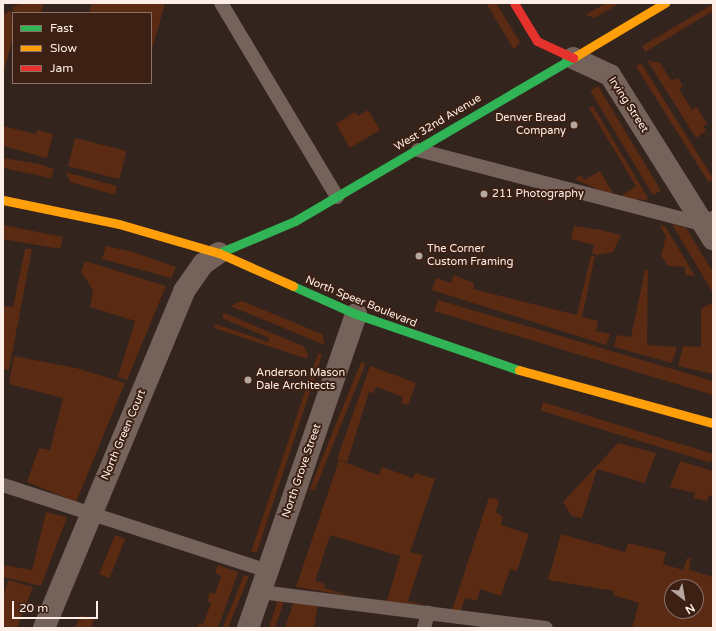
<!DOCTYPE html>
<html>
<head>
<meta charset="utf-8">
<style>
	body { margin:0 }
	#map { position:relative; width:716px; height:631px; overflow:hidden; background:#33241d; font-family:"Varela Round",sans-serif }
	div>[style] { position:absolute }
	.green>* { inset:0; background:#5a2a13; transform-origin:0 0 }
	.lane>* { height:14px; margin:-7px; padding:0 7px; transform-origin:7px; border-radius:7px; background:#75625a }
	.street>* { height:22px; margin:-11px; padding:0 11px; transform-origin:11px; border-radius:11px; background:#75625a }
	.fast>* { height:9px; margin:-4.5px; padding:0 4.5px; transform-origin:4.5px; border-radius:4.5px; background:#30b455 }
	.slow>* { height:9px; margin:-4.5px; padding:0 4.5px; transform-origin:4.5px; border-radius:4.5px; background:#ff9f0a }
	.jam>* { height:9px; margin:-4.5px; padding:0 4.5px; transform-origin:4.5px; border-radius:4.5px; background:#e5322d }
	.dots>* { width:11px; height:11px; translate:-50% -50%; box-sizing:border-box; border:2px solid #3c2014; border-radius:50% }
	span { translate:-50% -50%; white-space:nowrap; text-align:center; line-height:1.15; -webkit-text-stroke:4px #3c2014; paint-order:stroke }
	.street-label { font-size:11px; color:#fdeee7 }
	.poi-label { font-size:11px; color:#fdeee7 }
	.right { translate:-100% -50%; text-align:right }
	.left { translate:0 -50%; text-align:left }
	.frame { position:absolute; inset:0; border:4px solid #fdeee7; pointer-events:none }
	.legend { position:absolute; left:12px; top:12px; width:140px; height:72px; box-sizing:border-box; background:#3c2014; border:1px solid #897268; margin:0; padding:5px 7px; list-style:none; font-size:12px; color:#fdeee7 }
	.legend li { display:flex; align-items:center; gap:8px; height:20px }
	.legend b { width:20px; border:1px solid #897268 }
	.north { position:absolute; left:664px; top:579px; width:40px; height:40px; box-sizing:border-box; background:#3c2014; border:1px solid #897268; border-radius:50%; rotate:149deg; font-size:11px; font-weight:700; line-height:16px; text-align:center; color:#fdeee7 }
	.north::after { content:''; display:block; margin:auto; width:14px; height:18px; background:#b6a7a0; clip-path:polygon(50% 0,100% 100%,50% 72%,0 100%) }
	.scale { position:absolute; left:12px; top:601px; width:86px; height:18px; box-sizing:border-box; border:2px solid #fdeee7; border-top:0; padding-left:5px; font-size:12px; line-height:14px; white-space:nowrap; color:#fdeee7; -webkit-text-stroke:3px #3c2014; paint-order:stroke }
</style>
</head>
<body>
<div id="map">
	<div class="green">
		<div style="clip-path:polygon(21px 3px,44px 3px,41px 13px,15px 13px,12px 8px)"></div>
		<div style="clip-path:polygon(92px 3px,165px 3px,151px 53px,151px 13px,89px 13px)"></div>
		<div style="clip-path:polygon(486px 3px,496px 3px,520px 42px,514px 50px)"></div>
		<div style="clip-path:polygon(606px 3px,620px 3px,595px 18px,585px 15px)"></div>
		<div style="clip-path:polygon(713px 4px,713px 11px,645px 52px,642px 46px)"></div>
		<div style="clip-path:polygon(11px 10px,13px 38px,3px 75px,3px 15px)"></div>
		<div style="clip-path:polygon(647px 60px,660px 63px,672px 81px,678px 78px,683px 86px,679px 89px,692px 110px,697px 107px,707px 124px,703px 126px,706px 131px,696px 138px)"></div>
		<div style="left:641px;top:63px;width:137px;height:6px;rotate:58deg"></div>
		<div style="left:598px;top:86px;width:122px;height:9px;rotate:59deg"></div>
		<div style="clip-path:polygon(593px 106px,648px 198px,646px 200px,618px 198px,636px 186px,589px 108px)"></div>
		<div style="clip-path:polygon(368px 110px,380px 130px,350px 148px,336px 124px,355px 112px,358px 116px)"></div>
		<div style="clip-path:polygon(3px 126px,36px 134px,37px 130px,53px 134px,47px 158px,3px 146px)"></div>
		<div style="left:75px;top:138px;width:53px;height:29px;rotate:14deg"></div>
		<div style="clip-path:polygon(3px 158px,39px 164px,54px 169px,51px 178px,3px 168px)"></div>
		<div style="clip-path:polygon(600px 171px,615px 197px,574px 179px,581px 175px,584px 180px)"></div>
		<div style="clip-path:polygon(66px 172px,117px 186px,115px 195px,70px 182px)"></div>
		<div style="clip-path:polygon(672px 224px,686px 228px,713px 272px,713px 293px)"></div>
		<div style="clip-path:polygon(3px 225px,63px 237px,60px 249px,3px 239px)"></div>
		<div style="clip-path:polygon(660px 225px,665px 226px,695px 276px,685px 275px,685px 267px,668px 266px,661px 255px,666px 237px)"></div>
		<div style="clip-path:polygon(574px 226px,601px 230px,621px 235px,613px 252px,597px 255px,592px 253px,594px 245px,571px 239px)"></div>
		<div style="clip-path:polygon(106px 246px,133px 252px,176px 267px,171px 278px,102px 259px)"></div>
		<div style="clip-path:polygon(25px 249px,32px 249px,9px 370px,3px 369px,3px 306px,13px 307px)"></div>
		<div style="clip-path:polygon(591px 255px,595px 256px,582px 317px,598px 321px,596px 331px,610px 334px,606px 345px,432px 290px,436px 278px,451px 283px,454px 275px,474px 283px,473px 289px,577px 315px)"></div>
		<div style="clip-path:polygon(85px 261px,166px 286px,127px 380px,118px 377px,135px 321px,90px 307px,93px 290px,81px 272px)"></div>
		<div style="clip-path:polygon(645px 270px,648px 270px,647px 345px,677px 347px,672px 363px,614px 347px,617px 335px,631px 337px)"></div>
		<div style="clip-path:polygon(438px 300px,713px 381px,713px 395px,434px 311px)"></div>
		<div style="clip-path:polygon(242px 301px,322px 334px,325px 345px,230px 306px)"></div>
		<div style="clip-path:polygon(711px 303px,713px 306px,713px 374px,678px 366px,683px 346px,701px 347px,701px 309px)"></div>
		<div style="clip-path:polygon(224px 313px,303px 346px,308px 354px,307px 359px,214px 328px,216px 324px,268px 342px,269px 338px,222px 318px)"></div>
		<div style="clip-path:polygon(318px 353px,322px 355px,257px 552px,251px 552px)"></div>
		<div style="clip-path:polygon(14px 356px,76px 368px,125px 383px,76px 502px,27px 482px,39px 448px,50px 450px,63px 398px,9px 384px)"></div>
		<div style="left:361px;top:362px;width:5px;height:137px;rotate:22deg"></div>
		<div style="clip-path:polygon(370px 366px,416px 383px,408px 405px,401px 403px,403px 397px,376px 387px,373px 393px,369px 392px,347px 462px,337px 459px)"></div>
		<div style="left:543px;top:402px;width:178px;height:9px;rotate:17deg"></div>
		<div style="clip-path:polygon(618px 443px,656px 453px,645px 483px,597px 469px,582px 518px,572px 516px,563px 502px)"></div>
		<div style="clip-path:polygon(339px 460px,379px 475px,382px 467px,413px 478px,415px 473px,435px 479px,410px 552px,423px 555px,408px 601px,425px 605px,387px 601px,400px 556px,330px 535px,315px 581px,325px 584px,324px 588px,351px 596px,296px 587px)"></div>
		<div style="clip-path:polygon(680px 461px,713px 471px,713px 496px,709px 495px,707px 501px,694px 498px,695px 493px,670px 487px)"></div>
		<div style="clip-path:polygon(489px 497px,499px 500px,496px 512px,503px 517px,501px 525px,529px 534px,517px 571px,510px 569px,501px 596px,480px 589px,477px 601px,465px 598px,460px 613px,452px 610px)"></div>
		<div style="clip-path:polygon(46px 512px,67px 517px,41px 586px,3px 577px,3px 565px,32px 570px)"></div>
		<div style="clip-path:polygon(evenodd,561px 534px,625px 552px,628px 543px,666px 552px,663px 564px,683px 570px,687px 558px,691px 559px,689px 570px,713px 577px,713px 628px,632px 628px,639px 603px,613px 595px,614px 591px,548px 580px,561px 534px,672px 587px,696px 587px,696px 611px,672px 611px,672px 587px)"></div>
		<div style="left:115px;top:535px;width:11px;height:42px;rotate:22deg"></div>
		<div style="clip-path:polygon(218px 565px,238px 572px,218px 628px,197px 628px,199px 624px,203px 625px,211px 603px,207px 601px,210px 592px,215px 594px,221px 576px,215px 573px)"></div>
		<div style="left:244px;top:575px;width:5px;height:56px;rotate:22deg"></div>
		<div style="clip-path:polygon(8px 580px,33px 587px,17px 628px,3px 628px,3px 598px)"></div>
		<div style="clip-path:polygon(278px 599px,284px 601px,275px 628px,269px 628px)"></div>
		<div style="clip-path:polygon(294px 601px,318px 604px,314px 628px,285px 628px)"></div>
		<div style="clip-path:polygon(80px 615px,94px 619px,91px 628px,75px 628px)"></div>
	</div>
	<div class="lane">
		<div style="left:221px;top:3px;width:226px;rotate:59.1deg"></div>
		<div style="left:418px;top:150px;width:294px;rotate:14.6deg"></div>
		<div style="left:703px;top:224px;width:12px;rotate:-31deg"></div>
		<div style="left:3px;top:485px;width:278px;rotate:18deg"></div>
		<div style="left:261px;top:592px;width:287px;rotate:7.2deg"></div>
		<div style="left:424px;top:628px;width:16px;rotate:-75deg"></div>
	</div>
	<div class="street">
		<div style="left:573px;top:58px;width:41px;rotate:24.7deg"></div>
		<div style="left:610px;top:75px;width:194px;rotate:57.9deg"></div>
		<div style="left:44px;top:628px;width:365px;rotate:-67.4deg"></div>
		<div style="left:184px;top:291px;width:33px;rotate:-55deg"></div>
		<div style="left:203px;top:264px;width:19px;rotate:-35deg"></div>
		<div style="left:248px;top:628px;width:332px;rotate:-71deg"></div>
	</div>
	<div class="fast">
		<div style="left:219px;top:253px;width:82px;rotate:-22.8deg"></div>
		<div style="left:295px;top:221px;width:326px;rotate:-30.4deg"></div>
		<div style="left:293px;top:286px;width:69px;rotate:24deg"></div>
		<div style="left:356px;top:314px;width:172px;rotate:19deg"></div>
	</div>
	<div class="slow">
		<div style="left:576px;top:56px;width:104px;rotate:-30.8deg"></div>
		<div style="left:3px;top:200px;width:118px;rotate:11.7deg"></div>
		<div style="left:119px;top:224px;width:104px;rotate:16.2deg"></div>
		<div style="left:219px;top:253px;width:81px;rotate:24deg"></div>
		<div style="left:519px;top:370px;width:201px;rotate:15.3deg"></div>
	</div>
	<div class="jam">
		<div style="left:514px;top:3px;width:44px;rotate:58.8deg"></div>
		<div style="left:537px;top:41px;width:40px;rotate:25deg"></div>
	</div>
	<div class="dots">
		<div style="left:574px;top:125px;background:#b6a7a0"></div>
		<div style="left:484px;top:194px;background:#b6a7a0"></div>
		<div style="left:419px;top:256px;background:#b6a7a0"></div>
		<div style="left:248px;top:380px;background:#b6a7a0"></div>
	</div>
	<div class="street-label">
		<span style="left:628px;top:105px;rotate:57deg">Irving Street</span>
		<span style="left:438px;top:123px;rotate:-31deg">West 32nd Avenue</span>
		<span style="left:361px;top:302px;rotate:22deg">North Speer Boulevard</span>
		<span style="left:124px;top:435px;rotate:-67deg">North Green Court</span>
		<span style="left:302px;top:471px;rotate:-71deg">North Grove Street</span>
	</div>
	<div class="poi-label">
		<span class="right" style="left:566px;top:125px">Denver Bread<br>Company</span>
		<span class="left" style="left:492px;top:194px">211 Photography</span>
		<span class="left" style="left:427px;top:256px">The Corner<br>Custom Framing</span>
		<span class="left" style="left:256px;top:380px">Anderson Mason<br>Dale Architects</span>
	</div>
	<div class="frame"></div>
	<ul class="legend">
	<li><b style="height:5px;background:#30b455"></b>Fast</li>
	<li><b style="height:5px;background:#ff9f0a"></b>Slow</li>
	<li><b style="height:5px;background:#e5322d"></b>Jam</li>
	</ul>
	<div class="north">N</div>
	<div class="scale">20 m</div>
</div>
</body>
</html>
